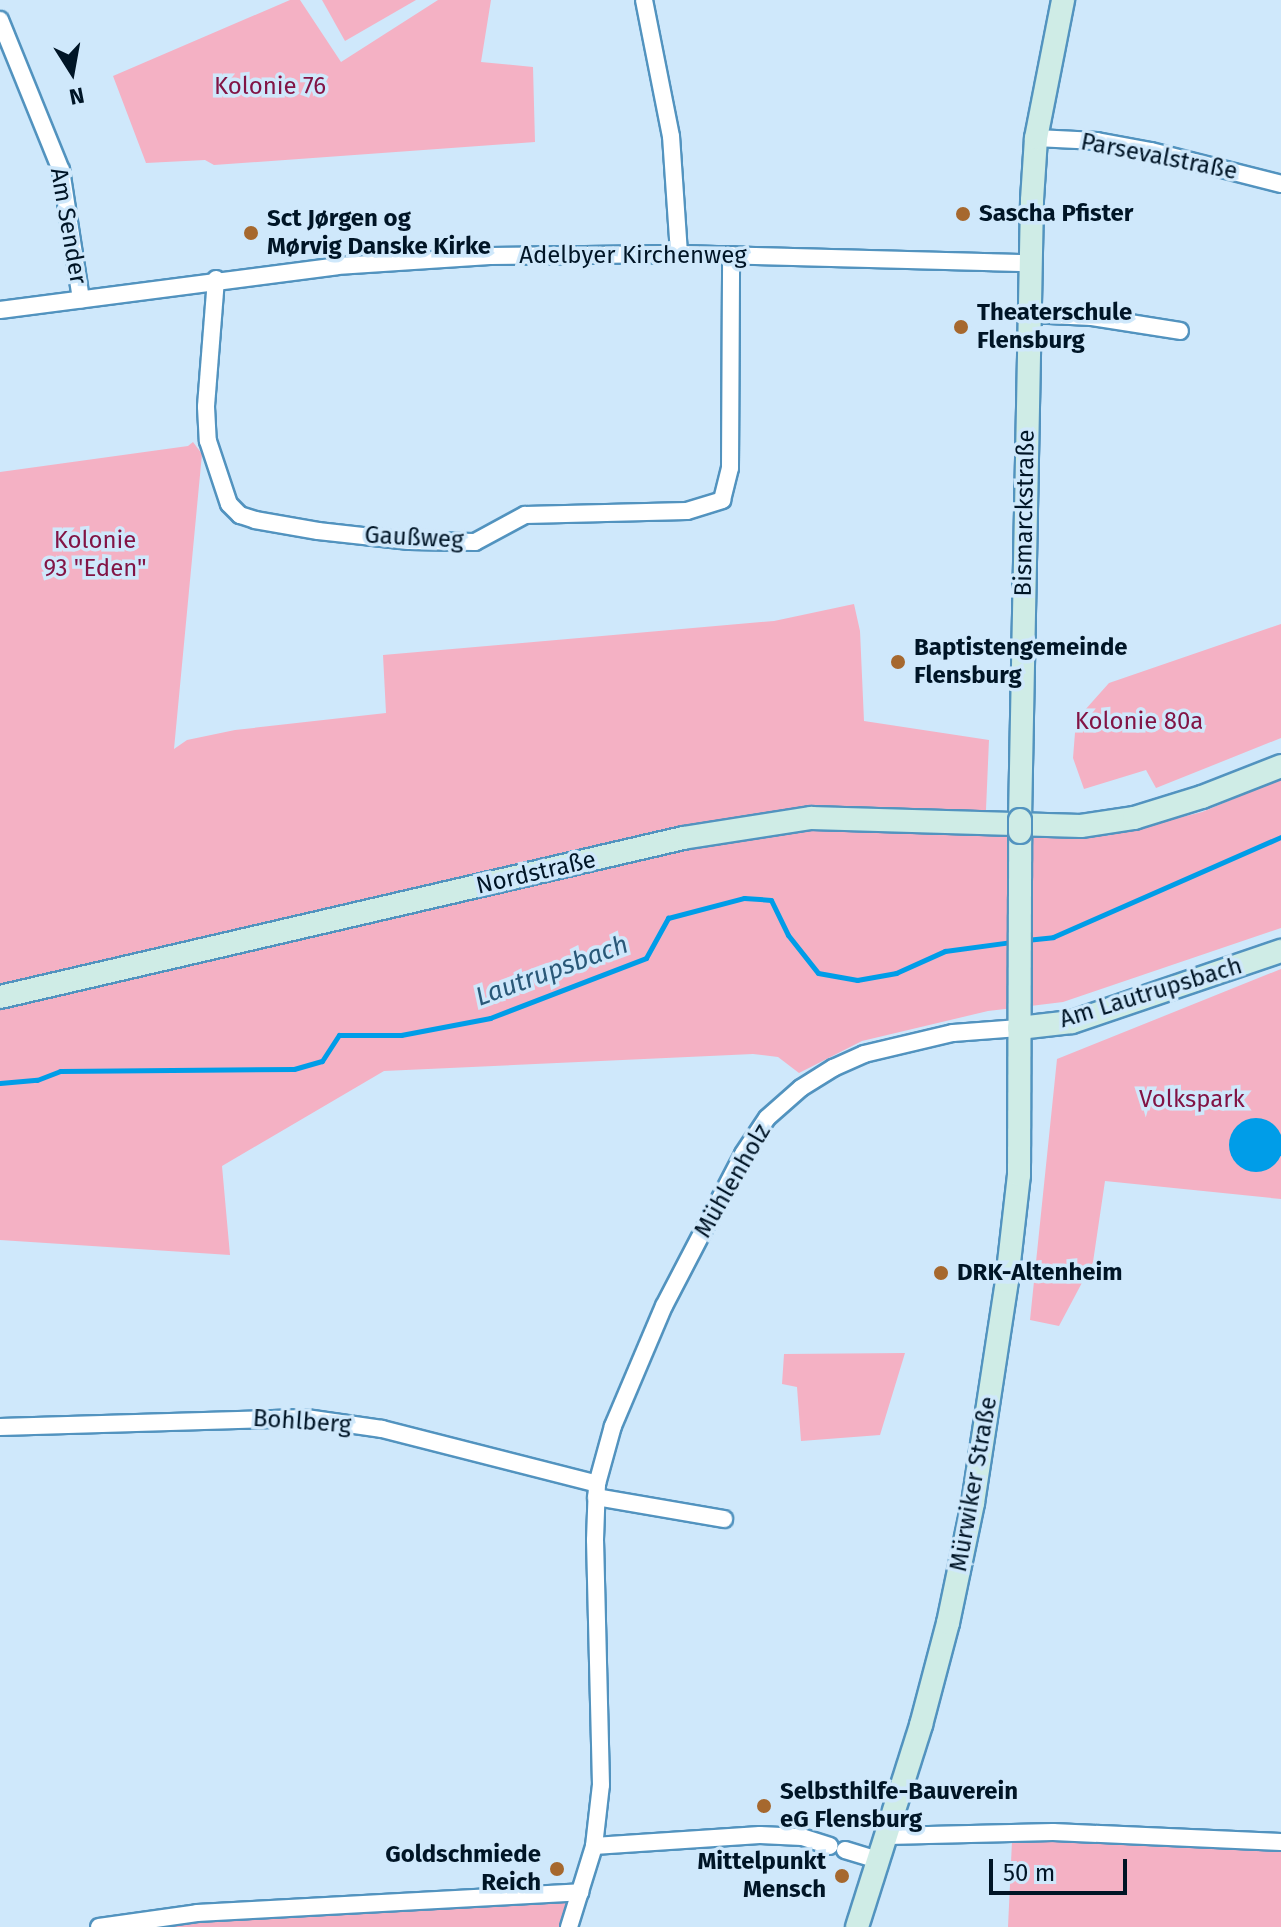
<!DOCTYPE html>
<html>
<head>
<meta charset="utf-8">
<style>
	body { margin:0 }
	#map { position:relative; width:1281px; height:1927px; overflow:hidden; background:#cfe8fb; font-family:"Fira Sans",sans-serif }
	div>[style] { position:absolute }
	.green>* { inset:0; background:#f4b1c4 }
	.water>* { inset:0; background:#009de8 }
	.round { border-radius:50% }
	.stream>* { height:5px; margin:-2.5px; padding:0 2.5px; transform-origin:2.5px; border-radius:2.5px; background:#009de8 }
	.roads { filter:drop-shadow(2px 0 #5293bf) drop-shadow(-2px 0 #5293bf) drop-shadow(0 2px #5293bf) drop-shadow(0 -2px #5293bf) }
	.street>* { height:16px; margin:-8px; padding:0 8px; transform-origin:8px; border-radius:8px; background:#fff }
	.secondary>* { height:22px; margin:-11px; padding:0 11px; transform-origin:11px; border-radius:11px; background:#cfece6 }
	.bridges { filter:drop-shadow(2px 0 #5293bf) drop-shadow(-2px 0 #5293bf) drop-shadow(0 2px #5293bf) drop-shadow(0 -2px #5293bf) }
	.secondary-bridge>* { height:22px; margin:-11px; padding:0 11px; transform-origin:11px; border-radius:11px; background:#cfece6 }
	.dots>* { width:22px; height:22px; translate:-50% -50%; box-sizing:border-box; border:4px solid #cfe8fb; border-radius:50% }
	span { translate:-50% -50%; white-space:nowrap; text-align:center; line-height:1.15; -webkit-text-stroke:7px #cfe8fb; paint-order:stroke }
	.park-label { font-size:24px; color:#821445 }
	.street-label { font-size:24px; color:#001526 }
	.poi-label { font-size:24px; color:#001526; font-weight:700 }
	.left { translate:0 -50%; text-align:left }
	.right { translate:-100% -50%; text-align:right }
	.water-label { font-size:26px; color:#295878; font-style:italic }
	.north { position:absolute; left:32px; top:32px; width:80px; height:80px; -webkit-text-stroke:6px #cfe8fb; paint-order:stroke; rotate:169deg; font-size:22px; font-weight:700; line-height:32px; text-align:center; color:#001526 }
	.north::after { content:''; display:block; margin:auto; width:28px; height:36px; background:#001526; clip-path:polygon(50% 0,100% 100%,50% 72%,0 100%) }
	.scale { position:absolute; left:989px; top:1859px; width:138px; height:36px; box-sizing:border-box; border:4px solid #001526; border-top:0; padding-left:10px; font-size:24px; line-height:28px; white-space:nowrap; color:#001526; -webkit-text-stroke:6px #cfe8fb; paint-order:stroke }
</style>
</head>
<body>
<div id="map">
	<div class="green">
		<div style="clip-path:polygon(290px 0,300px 0,341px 62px,438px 0,491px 0,481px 62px,533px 67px,535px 142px,214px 165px,205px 160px,146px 163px,113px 76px)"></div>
		<div style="clip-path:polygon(322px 0,416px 0,345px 41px)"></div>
		<div style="clip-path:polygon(193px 442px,202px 454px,174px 749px,187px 740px,235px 730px,386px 713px,383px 655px,774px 621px,854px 604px,860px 631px,864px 721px,989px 740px,985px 833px,1106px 836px,1202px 812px,1281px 779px,1281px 928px,1063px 1002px,988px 1011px,862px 1041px,799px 1073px,778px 1057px,753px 1054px,384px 1071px,222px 1166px,230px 1255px,0 1240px,0 472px,188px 446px)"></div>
		<div style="clip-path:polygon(1281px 624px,1281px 738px,1156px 788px,1146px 770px,1084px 789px,1073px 758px,1076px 720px,1109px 683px)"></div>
		<div style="clip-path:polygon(1281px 969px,1281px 1199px,1105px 1181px,1093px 1262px,1059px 1326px,1030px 1320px,1057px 1059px)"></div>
		<div style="clip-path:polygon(905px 1353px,880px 1435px,801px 1441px,797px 1387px,782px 1384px,784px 1354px)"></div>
		<div style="clip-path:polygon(1109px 1839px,1281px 1851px,1281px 1927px,1008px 1927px,1012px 1841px)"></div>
		<div style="clip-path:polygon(569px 1899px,561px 1927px,139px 1927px,188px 1919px)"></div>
	</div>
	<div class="water">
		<div class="round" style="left:1229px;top:1118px;width:54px;height:54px"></div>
	</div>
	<div class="stream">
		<div style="left:1026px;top:940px;width:27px;rotate:-6deg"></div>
		<div style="left:1053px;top:937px;width:249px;rotate:-23.7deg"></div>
		<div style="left:0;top:1083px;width:37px;rotate:-5deg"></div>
		<div style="left:37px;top:1080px;width:25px;rotate:-21deg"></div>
		<div style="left:60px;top:1071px;width:234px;rotate:-0.5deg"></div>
		<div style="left:294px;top:1069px;width:29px;rotate:-16deg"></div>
		<div style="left:322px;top:1061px;width:31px;rotate:-57deg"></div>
		<div style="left:339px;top:1035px;width:62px"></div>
		<div style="left:401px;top:1035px;width:91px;rotate:-10.8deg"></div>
		<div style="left:490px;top:1018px;width:167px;rotate:-21deg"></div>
		<div style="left:646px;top:958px;width:46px;rotate:-61.2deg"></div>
		<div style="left:668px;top:918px;width:79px;rotate:-14.7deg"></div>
		<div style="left:744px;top:898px;width:27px;rotate:4deg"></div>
		<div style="left:771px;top:900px;width:39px;rotate:64deg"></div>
		<div style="left:788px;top:935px;width:48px;rotate:51.7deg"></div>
		<div style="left:818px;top:973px;width:40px;rotate:10deg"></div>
		<div style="left:857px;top:980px;width:40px;rotate:-10deg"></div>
		<div style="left:896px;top:973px;width:54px;rotate:-24.2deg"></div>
		<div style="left:945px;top:951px;width:68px;rotate:-7.7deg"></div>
	</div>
	<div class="roads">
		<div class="street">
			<div style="left:644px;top:0;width:139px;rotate:78.8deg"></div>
			<div style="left:671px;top:136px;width:118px;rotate:86.1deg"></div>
			<div style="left:0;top:20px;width:162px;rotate:67.9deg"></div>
			<div style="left:61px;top:170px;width:131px;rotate:81.2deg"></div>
			<div style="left:1036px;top:138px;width:61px;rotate:2.8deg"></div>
			<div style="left:1097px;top:141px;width:55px;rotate:10.5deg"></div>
			<div style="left:1151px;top:151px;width:134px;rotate:14.2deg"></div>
			<div style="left:216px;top:279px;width:128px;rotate:94.5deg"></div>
			<div style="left:206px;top:407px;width:34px;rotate:87deg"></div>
			<div style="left:208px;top:441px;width:66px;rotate:71.6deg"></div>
			<div style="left:229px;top:504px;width:16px;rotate:45deg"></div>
			<div style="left:240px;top:515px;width:16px;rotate:18deg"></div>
			<div style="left:255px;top:520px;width:64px;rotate:9.9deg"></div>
			<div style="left:318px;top:531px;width:92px;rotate:6.3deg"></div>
			<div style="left:409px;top:541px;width:66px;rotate:0.9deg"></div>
			<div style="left:475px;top:542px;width:57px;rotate:-28.4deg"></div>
			<div style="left:525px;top:515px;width:162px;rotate:-1.4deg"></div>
			<div style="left:687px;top:511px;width:37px;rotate:-17deg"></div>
			<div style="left:722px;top:500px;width:33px;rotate:-76deg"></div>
			<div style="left:730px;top:468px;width:213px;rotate:-89.7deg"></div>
			<div style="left:0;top:310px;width:340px;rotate:-7.4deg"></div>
			<div style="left:337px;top:266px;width:153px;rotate:-3.7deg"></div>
			<div style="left:490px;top:256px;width:189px;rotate:-0.6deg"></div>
			<div style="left:679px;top:254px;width:351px;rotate:1.5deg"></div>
			<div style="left:1028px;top:314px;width:64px;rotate:2.7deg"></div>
			<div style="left:1092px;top:317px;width:89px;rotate:9deg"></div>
			<div style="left:0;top:1427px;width:306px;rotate:-1.7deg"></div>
			<div style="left:306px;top:1418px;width:77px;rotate:8.2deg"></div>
			<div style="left:382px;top:1429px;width:222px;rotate:14.3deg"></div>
			<div style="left:596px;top:1497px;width:130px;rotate:9.8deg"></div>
			<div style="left:887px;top:1836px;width:166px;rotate:-1.4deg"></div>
			<div style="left:1053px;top:1832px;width:228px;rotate:2.5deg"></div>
			<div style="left:594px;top:1846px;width:166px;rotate:-3.8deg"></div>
			<div style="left:760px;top:1835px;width:42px;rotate:2.7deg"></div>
			<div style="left:802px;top:1837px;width:29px;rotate:18deg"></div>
			<div style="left:845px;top:1850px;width:34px;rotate:17deg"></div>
			<div style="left:99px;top:1927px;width:99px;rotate:-8.1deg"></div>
			<div style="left:197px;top:1913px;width:384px;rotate:-3.1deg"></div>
			<div style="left:569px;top:1927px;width:85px;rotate:-72.8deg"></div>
			<div style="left:594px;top:1846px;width:61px;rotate:-83.5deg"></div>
			<div style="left:601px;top:1785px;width:245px;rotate:-91.4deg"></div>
			<div style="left:595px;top:1540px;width:56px;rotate:-88deg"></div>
			<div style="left:597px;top:1484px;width:60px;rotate:-74.6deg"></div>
			<div style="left:613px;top:1426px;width:130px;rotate:-67deg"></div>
			<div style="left:664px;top:1306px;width:171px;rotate:-62.5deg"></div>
			<div style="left:743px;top:1154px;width:43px;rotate:-56.3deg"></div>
			<div style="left:767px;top:1118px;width:45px;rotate:-41.4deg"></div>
			<div style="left:801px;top:1088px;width:38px;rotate:-32deg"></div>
			<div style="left:833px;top:1068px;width:34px;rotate:-24deg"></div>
			<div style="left:864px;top:1054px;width:91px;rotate:-13.3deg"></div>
			<div style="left:953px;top:1033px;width:66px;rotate:-4.3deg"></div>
		</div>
		<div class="secondary">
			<div style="left:1020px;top:820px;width:620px;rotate:-88.89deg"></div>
			<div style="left:1032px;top:200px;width:62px;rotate:-86.3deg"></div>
			<div style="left:1036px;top:138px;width:141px;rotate:-78.9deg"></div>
			<div style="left:0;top:997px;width:701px;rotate:-13.1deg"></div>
			<div style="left:683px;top:838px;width:130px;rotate:-8.9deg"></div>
			<div style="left:811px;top:818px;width:270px;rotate:1.7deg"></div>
			<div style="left:1081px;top:826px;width:54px;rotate:-8.6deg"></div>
			<div style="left:1134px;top:818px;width:71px;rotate:-17.2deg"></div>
			<div style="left:1202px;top:797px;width:85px;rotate:-21.4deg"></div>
			<div style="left:1019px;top:1028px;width:53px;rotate:-6.5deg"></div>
			<div style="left:1072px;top:1022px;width:221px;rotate:-18.8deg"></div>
			<div style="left:857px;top:1927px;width:212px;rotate:-72.4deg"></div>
			<div style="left:921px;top:1725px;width:106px;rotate:-75.2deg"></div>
			<div style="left:948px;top:1623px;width:123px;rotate:-78.2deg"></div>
			<div style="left:973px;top:1503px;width:226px;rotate:-81.3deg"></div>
			<div style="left:1007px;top:1280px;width:106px;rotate:-83.5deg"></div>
			<div style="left:1019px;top:1175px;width:343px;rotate:-89.8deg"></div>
		</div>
	</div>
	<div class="bridges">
		<div class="secondary-bridge">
			<div style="left:1020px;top:832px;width:12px;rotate:-90deg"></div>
		</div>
	</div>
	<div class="dots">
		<div style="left:963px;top:214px;background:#a6682e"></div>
		<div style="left:251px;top:233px;background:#a6682e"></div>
		<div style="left:961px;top:327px;background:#a6682e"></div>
		<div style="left:898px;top:662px;background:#a6682e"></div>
		<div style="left:941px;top:1273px;background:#a6682e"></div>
		<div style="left:764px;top:1806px;background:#a6682e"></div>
		<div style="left:557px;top:1869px;background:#a6682e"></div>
		<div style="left:842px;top:1876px;background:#a6682e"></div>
	</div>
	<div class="park-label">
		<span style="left:270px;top:87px">Kolonie 76</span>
		<span style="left:95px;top:555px">Kolonie<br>93 "Eden"</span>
		<span style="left:1139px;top:722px">Kolonie 80a</span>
		<span style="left:1192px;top:1100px">Volkspark</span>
	</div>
	<div class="street-label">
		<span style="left:1159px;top:157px;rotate:11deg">Parsevalstraße</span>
		<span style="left:68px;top:226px;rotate:80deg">Am Sender</span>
		<span style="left:633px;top:256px">Adelbyer Kirchenweg</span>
		<span style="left:1025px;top:513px;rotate:-89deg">Bismarckstraße</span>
		<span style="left:414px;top:538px;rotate:3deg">Gaußweg</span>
		<span style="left:536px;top:873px;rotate:-13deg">Nordstraße</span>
		<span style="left:1151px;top:993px;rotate:-17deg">Am Lautrupsbach</span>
		<span style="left:733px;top:1181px;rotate:-60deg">Mühlenholz</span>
		<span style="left:302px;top:1422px;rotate:4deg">Bohlberg</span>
		<span style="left:974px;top:1484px;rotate:-80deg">Mürwiker Straße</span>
	</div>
	<div class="poi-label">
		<span class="left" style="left:979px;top:214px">Sascha Pfister</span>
		<span class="left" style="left:267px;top:233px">Sct Jørgen og<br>Mørvig Danske Kirke</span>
		<span class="left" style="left:977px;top:327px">Theaterschule<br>Flensburg</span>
		<span class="left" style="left:914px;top:662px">Baptistengemeinde<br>Flensburg</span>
		<span class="left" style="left:957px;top:1273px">DRK-Altenheim</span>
		<span class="left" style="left:780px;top:1806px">Selbsthilfe-Bauverein<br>eG Flensburg</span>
		<span class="right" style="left:541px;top:1869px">Goldschmiede<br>Reich</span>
		<span class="right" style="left:826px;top:1876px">Mittelpunkt<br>Mensch</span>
	</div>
	<div class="water-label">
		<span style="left:552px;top:971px;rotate:-20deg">Lautrupsbach</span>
	</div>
	<div class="north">N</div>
	<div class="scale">50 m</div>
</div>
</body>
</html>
